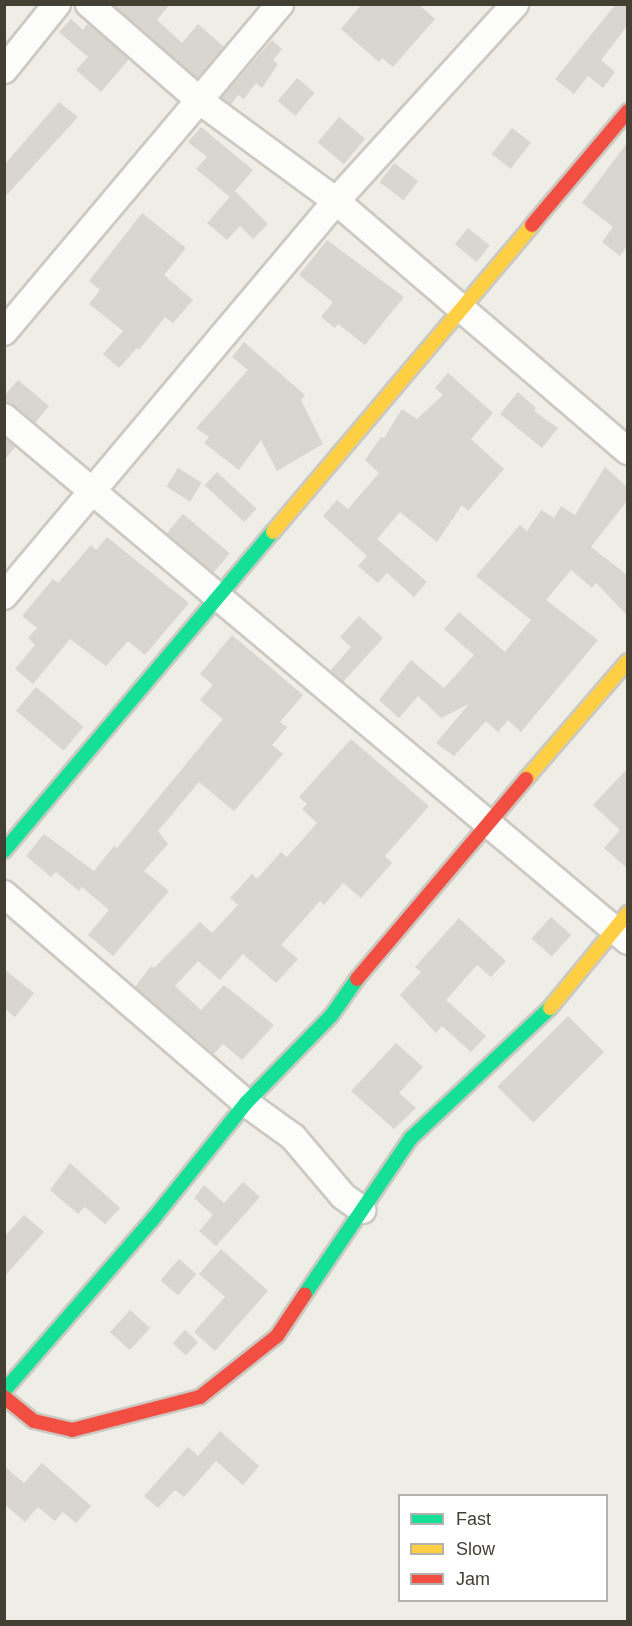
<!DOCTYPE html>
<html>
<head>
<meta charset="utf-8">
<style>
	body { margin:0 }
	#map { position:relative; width:632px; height:1626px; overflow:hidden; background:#eeede6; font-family:Arial,sans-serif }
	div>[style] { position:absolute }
	.building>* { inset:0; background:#d8d6cf; transform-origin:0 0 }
	.roads { filter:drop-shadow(2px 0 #cbc9c2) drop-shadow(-2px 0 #cbc9c2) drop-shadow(0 2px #cbc9c2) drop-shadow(0 -2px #cbc9c2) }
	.street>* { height:26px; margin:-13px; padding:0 13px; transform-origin:13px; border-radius:13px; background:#fcfcfb }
	.fast>* { height:14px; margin:-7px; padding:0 7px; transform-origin:7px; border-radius:7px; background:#16e098 }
	.slow>* { height:14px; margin:-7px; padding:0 7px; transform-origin:7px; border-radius:7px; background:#ffcf43 }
	.jam>* { height:14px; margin:-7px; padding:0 7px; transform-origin:7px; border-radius:7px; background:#f24e42 }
	span { translate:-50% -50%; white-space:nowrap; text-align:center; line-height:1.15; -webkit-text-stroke:6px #fff; paint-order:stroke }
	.frame { position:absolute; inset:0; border:6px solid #443f33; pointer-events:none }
	.legend { position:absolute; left:398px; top:1494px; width:210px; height:108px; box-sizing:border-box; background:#fff; border:2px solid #b4b2ad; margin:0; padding:8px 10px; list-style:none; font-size:18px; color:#443f33 }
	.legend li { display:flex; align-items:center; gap:12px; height:30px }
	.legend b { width:30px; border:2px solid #b4b2ad }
</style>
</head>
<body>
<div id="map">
	<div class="building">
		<div style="clip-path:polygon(112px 4px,170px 4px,157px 20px,182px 43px,198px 24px,224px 47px,197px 79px)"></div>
		<div style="clip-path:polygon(362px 4px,418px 4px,435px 19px,393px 67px,382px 58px,379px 62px,341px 29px)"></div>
		<div style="clip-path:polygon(616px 4px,627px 4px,627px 26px,601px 60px,615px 72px,603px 88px,588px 76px,574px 94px,555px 79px)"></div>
		<div style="clip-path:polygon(71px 19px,83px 30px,88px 23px,129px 59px,101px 92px,76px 70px,88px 57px,59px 32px)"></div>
		<div style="clip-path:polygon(272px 40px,282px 49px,273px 60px,278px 64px,262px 88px,256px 83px,244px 99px,238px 95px,231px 105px,221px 98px)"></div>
		<div style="left:297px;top:78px;width:23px;height:30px;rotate:40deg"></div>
		<div style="clip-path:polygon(59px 102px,78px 117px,4px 198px,4px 165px)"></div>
		<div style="left:339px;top:117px;width:34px;height:33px;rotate:40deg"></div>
		<div style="clip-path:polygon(201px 127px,253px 170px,230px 197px,196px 169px,207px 157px,188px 142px)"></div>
		<div style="left:512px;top:128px;width:24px;height:33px;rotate:38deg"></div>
		<div style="clip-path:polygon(627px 143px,627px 246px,620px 256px,602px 242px,613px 227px,582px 203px)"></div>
		<div style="left:394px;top:163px;width:30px;height:24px;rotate:37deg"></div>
		<div style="clip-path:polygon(235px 191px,268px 224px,253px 239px,240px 226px,227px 240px,207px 223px)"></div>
		<div style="clip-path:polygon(142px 213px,186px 248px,164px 275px,193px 300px,173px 323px,165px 317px,139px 350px,137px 348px,119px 368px,103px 354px,123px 331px,89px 304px,100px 290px,89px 281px)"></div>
		<div style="left:468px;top:228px;width:28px;height:21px;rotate:39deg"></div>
		<div style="clip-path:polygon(327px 240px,404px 297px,365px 345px,338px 324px,335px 328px,321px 317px,333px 302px,299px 275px)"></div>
		<div style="clip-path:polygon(244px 342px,305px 395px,301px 400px,323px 444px,277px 471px,261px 440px,239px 470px,204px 443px,209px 437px,196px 428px,248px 370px,232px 357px)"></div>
		<div style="clip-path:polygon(448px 373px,493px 413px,471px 439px,504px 469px,468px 511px,462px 505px,437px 542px,400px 512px,377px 539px,427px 582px,414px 597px,387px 573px,378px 583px,358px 566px,367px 556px,323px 516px,337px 500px,348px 509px,379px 473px,365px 460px,381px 437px,384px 438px,402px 409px,417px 419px,443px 395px,435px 388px)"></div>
		<div style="clip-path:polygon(18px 380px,49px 406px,35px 423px,4px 402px,4px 396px)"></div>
		<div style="clip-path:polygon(518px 392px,536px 408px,534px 411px,558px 428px,542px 448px,500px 414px)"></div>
		<div style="clip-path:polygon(4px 437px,16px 446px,4px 460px)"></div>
		<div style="clip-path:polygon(605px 467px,627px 487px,627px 501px,591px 547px,627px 575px,627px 615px,596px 583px,592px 588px,571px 570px,546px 600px,598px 640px,521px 732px,508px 720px,498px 732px,486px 721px,454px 756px,436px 743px,469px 704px,441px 718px,418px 696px,399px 718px,379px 700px,411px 660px,444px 688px,474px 655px,444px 629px,459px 612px,505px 652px,531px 620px,476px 576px,520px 525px,527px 531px,541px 510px,554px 518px,561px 506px,575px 515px)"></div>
		<div style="left:178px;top:468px;width:28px;height:22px;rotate:32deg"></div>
		<div style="left:217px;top:472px;width:54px;height:18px;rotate:43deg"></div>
		<div style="left:183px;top:514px;width:61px;height:26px;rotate:40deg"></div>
		<div style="clip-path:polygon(107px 537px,189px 603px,145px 655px,128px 641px,106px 666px,70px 639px,33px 684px,15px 669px,35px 645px,28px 638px,37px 628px,22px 616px,53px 579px,58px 583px,91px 545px,96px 550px)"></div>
		<div style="clip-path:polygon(359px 616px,383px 638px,343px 682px,330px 671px,351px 647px,340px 637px)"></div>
		<div style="clip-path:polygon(232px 635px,303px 695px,280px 722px,287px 727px,272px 745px,283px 754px,234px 811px,199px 782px,158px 831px,168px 844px,144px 871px,169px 891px,113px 956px,88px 935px,109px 910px,82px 887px,79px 891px,56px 872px,51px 877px,26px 856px,44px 834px,94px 871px,114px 846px,117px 848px,223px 719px,200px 700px,213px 685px,200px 674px)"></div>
		<div style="left:36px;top:687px;width:62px;height:31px;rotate:40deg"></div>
		<div style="clip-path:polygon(351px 739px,429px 806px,385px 856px,392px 863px,361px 898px,343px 883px,324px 905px,320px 901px,281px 945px,298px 959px,276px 983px,243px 954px,220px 980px,198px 961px,175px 986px,201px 1010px,224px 985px,274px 1025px,242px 1060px,223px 1044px,213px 1055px,135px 987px,151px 966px,154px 968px,200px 922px,212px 933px,238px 905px,230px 898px,252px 874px,257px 879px,281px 852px,287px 857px,317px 823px,302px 809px,307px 804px,299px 797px)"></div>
		<div style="clip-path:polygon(627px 769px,627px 868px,604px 848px,620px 830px,593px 805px)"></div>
		<div style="left:551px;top:917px;width:27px;height:29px;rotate:42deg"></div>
		<div style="clip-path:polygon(459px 918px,506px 961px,491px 977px,477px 965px,446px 1000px,486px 1036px,471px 1052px,442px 1026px,436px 1033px,400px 995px,421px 972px,415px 967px)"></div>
		<div style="clip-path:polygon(4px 969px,34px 993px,15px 1017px,4px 1008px)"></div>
		<div style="left:568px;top:1016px;width:51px;height:100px;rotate:45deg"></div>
		<div style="clip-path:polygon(396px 1043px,423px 1067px,399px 1093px,416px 1108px,394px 1129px,351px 1091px)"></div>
		<div style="clip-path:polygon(70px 1163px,120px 1208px,105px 1224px,85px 1207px,78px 1214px,50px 1190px)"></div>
		<div style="clip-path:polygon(243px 1182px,260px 1197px,216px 1246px,199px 1231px,213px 1215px,194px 1198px,204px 1185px,224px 1203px)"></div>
		<div style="clip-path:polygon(24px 1215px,44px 1232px,4px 1277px,4px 1237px)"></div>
		<div style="clip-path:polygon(221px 1249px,268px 1291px,215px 1351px,194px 1332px,225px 1297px,199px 1274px)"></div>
		<div style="left:179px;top:1259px;width:23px;height:28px;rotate:41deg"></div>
		<div style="left:130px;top:1310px;width:27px;height:30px;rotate:42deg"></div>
		<div style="left:185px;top:1330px;width:18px;height:18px;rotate:43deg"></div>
		<div style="clip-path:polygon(220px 1431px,259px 1466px,243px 1485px,216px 1461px,184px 1497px,175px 1490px,158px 1508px,144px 1496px,188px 1447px,198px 1456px)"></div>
		<div style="clip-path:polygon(42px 1463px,91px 1506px,76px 1523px,63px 1512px,55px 1521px,38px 1507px,25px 1522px,4px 1504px,4px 1466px,24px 1483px)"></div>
	</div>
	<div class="roads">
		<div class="street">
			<div style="left:89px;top:4px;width:147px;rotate:41.1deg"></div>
			<div style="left:200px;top:101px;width:169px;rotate:36.3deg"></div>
			<div style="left:336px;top:201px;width:384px;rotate:40.6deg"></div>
			<div style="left:4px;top:70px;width:85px;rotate:-51.2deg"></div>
			<div style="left:4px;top:332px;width:429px;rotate:-49.9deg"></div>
			<div style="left:4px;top:417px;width:815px;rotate:40.02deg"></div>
			<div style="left:4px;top:596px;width:516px;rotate:-49.95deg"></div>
			<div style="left:336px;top:201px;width:266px;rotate:-47.7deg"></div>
			<div style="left:4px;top:894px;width:320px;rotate:40.8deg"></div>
			<div style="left:246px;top:1103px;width:58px;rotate:35.9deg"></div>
			<div style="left:293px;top:1137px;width:77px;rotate:49.7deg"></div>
			<div style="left:343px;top:1196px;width:24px;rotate:36deg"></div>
		</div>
		<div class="fast">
			<div style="left:4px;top:851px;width:417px;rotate:-49.9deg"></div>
			<div style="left:305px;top:1294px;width:189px;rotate:-55.8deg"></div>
			<div style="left:411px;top:1138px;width:190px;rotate:-43.1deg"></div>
			<div style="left:4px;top:1391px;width:228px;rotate:-49.1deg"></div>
			<div style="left:153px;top:1219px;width:149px;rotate:-51.3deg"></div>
			<div style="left:246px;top:1103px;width:122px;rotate:-45.7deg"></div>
			<div style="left:331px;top:1016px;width:45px;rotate:-54.9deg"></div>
		</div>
		<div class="slow">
			<div style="left:273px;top:532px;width:402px;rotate:-49.8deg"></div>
			<div style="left:526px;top:779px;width:156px;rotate:-49.2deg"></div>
			<div style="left:550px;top:1008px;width:123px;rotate:-50.6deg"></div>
		</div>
		<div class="jam">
			<div style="left:532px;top:225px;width:149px;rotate:-49.9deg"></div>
			<div style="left:357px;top:979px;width:262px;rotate:-49.8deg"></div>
			<div style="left:4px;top:1397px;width:38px;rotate:39deg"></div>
			<div style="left:34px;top:1421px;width:39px;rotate:13deg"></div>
			<div style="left:72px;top:1430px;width:132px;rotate:-14.5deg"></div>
			<div style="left:200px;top:1397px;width:98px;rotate:-38.4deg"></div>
			<div style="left:277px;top:1336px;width:50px;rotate:-56.3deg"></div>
		</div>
	</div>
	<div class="frame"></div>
	<ul class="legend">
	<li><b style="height:8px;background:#16e098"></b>Fast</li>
	<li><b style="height:8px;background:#ffcf43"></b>Slow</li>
	<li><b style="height:8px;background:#f24e42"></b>Jam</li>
	</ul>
</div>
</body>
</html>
